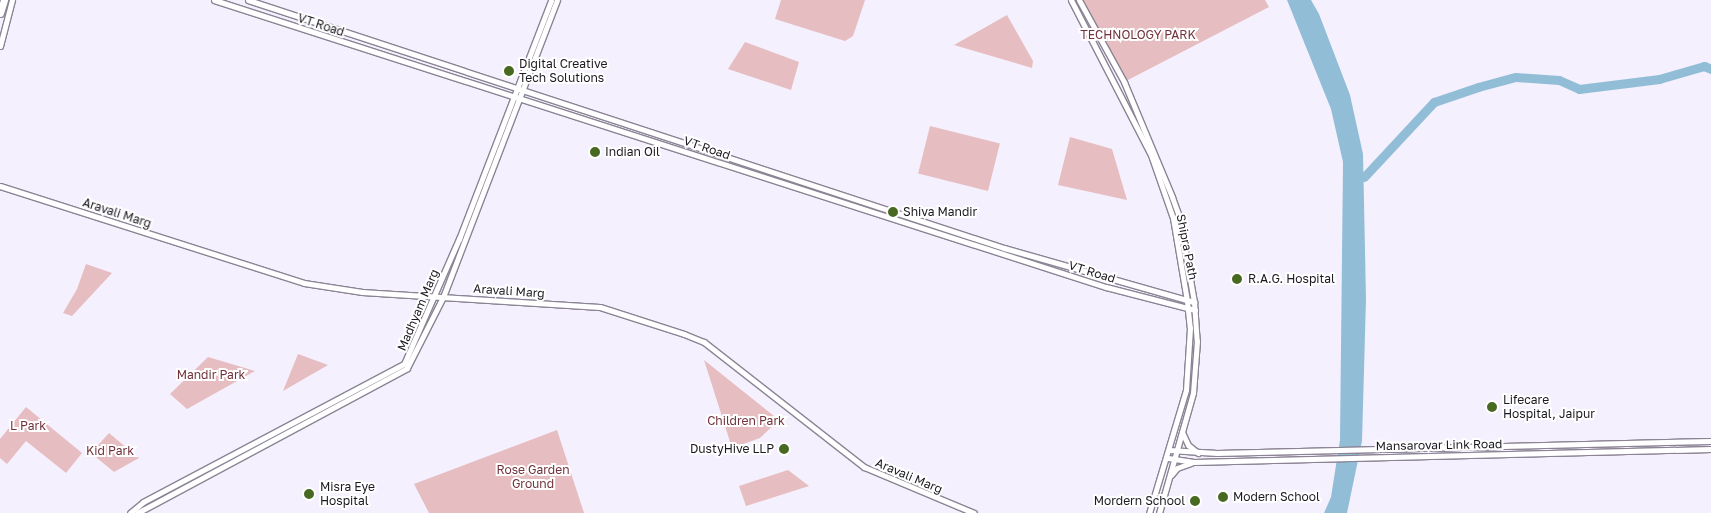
<!DOCTYPE html>
<html>
<head>
<meta charset="utf-8">
<style>
	body { margin:0 }
	#map { position:relative; width:1711px; height:513px; overflow:hidden; background:#f5f0fe; font-family:"Golos Text",sans-serif }
	div>[style] { position:absolute }
	.green>* { inset:0; background:#e6bdc0; transform-origin:0 0 }
	.water>* { inset:0; background:#91bdd7 }
	.river>* { height:9px; margin:-4.5px; padding:0 4.5px; transform-origin:4.5px; border-radius:4.5px; background:#91bdd7 }
	.roads { filter:drop-shadow(1px 0 #8a8494) drop-shadow(-1px 0 #8a8494) drop-shadow(0 1px #8a8494) drop-shadow(0 -1px #8a8494) }
	.tertiary>* { height:5px; margin:-2.5px; padding:0 2.5px; transform-origin:2.5px; border-radius:2.5px; background:#fff }
	.trunk>* { height:7px; margin:-3.5px; padding:0 3.5px; transform-origin:3.5px; border-radius:3.5px; background:#fff }
	.dots>* { width:14px; height:14px; translate:-50% -50%; box-sizing:border-box; border:2px solid #fff; border-radius:50% }
	span { translate:-50% -50%; white-space:nowrap; text-align:center; line-height:1.15; -webkit-text-stroke:4px #fff; paint-order:stroke }
	.street-label { font-size:12px; color:#1c1920 }
	.park-label { font-size:12px; color:#71323c }
	.poi-label { font-size:12px; color:#1c1920 }
	.left { translate:0 -50%; text-align:left }
	.right { translate:-100% -50%; text-align:right }
</style>
</head>
<body>
<div id="map">
	<div class="green">
		<div style="clip-path:polygon(781px 0,865px 0,853px 36px,845px 41px,775px 19px)"></div>
		<div style="clip-path:polygon(1079px 0,1265px 0,1269px 7px,1124px 82px)"></div>
		<div style="clip-path:polygon(1007px 15px,1033px 61px,1032px 68px,954px 45px)"></div>
		<div style="clip-path:polygon(745px 42px,799px 62px,791px 90px,728px 69px)"></div>
		<div style="left:930px;top:126px;width:72px;height:49px;rotate:14deg"></div>
		<div style="clip-path:polygon(1070px 137px,1112px 149px,1127px 200px,1058px 185px)"></div>
		<div style="clip-path:polygon(86px 264px,112px 273px,72px 316px,63px 313px,77px 289px)"></div>
		<div style="clip-path:polygon(298px 354px,328px 365px,283px 391px)"></div>
		<div style="clip-path:polygon(208px 357px,255px 371px,187px 409px,170px 394px)"></div>
		<div style="clip-path:polygon(704px 360px,779px 420px,760px 438px,732px 448px)"></div>
		<div style="clip-path:polygon(26px 407px,82px 453px,66px 473px,26px 441px,7px 464px,0 458px,0 439px)"></div>
		<div style="clip-path:polygon(557px 430px,584px 513px,429px 513px,414px 484px)"></div>
		<div style="clip-path:polygon(109px 433px,139px 458px,114px 472px,91px 453px)"></div>
		<div style="clip-path:polygon(788px 470px,809px 486px,746px 506px,739px 486px)"></div>
	</div>
	<div class="water">
		<div style="clip-path:polygon(1287px 0,1311px 0,1319px 14px,1350px 95px,1363px 154px,1366px 299px,1362px 441px,1347px 513px,1324px 513px,1331px 497px,1340px 440px,1343px 162px,1331px 109px)"></div>
	</div>
	<div class="river">
		<div style="left:1364px;top:177px;width:103px;rotate:-47deg"></div>
		<div style="left:1434px;top:102px;width:46px;rotate:-18.8deg"></div>
		<div style="left:1478px;top:87px;width:39px;rotate:-15deg"></div>
		<div style="left:1516px;top:77px;width:43px;rotate:4deg"></div>
		<div style="left:1559px;top:80px;width:22px;rotate:24deg"></div>
		<div style="left:1579px;top:89px;width:81px;rotate:-7.1deg"></div>
		<div style="left:1659px;top:79px;width:47px;rotate:-16.1deg"></div>
		<div style="left:1704px;top:66px;width:8px;rotate:23deg"></div>
	</div>
	<div class="roads">
		<div class="tertiary">
			<div style="left:214px;top:0;width:937px;rotate:17.84deg"></div>
			<div style="left:1106px;top:287px;width:92px;rotate:14.5deg"></div>
			<div style="left:248px;top:0;width:796px;rotate:18.16deg"></div>
			<div style="left:1004px;top:248px;width:198px;rotate:15.9deg"></div>
			<div style="left:1071px;top:0;width:174px;rotate:62.7deg"></div>
			<div style="left:1151px;top:155px;width:67px;rotate:70.8deg"></div>
			<div style="left:1173px;top:218px;width:84px;rotate:80.4deg"></div>
			<div style="left:1187px;top:301px;width:27px;rotate:84deg"></div>
			<div style="left:1190px;top:328px;width:62px;rotate:93.7deg"></div>
			<div style="left:1186px;top:390px;width:128px;rotate:106.7deg"></div>
			<div style="left:1079px;top:0;width:94px;rotate:61.2deg"></div>
			<div style="left:1124px;top:82px;width:125px;rotate:67.3deg"></div>
			<div style="left:1172px;top:197px;width:20px;rotate:70deg"></div>
			<div style="left:1179px;top:216px;width:87px;rotate:80.1deg"></div>
			<div style="left:1194px;top:302px;width:39px;rotate:86deg"></div>
			<div style="left:1197px;top:341px;width:52px;rotate:94.4deg"></div>
			<div style="left:1193px;top:393px;width:125px;rotate:105.8deg"></div>
			<div style="left:0;top:46px;width:48px;rotate:-75.4deg"></div>
			<div style="left:0;top:186px;width:319px;rotate:17.7deg"></div>
			<div style="left:304px;top:283px;width:59px;rotate:8.8deg"></div>
			<div style="left:362px;top:292px;width:238px;rotate:3.6deg"></div>
			<div style="left:600px;top:307px;width:88px;rotate:17.8deg"></div>
			<div style="left:684px;top:334px;width:22px;rotate:22deg"></div>
			<div style="left:704px;top:342px;width:203px;rotate:38deg"></div>
			<div style="left:864px;top:467px;width:119px;rotate:22.7deg"></div>
			<div style="left:1182px;top:432px;width:14px;rotate:65deg"></div>
			<div style="left:1188px;top:445px;width:13px;rotate:39deg"></div>
			<div style="left:1169px;top:450px;width:48px;rotate:3.6deg"></div>
			<div style="left:1217px;top:453px;width:494px;rotate:-1.4deg"></div>
			<div style="left:1168px;top:458px;width:26px;rotate:9deg"></div>
			<div style="left:1194px;top:462px;width:517px;rotate:-1.44deg"></div>
			<div style="left:1171px;top:475px;width:9px;rotate:-49deg"></div>
			<div style="left:1177px;top:468px;width:15px;rotate:-20deg"></div>
			<div style="left:130px;top:513px;width:17px;rotate:-40deg"></div>
			<div style="left:143px;top:502px;width:295px;rotate:-27.9deg"></div>
			<div style="left:404px;top:364px;width:137px;rotate:-66.3deg"></div>
			<div style="left:459px;top:239px;width:256px;rotate:-68.9deg"></div>
			<div style="left:137px;top:513px;width:306px;rotate:-28.2deg"></div>
			<div style="left:407px;top:368px;width:80px;rotate:-63.1deg"></div>
			<div style="left:443px;top:297px;width:318px;rotate:-69deg"></div>
		</div>
		<div class="trunk">
			<div style="left:0;top:13px;width:14px;rotate:-73deg"></div>
		</div>
	</div>
	<div class="dots">
		<div style="left:509px;top:71px;background:#476921"></div>
		<div style="left:595px;top:152px;background:#476921"></div>
		<div style="left:893px;top:212px;background:#476921"></div>
		<div style="left:1237px;top:279px;background:#476921"></div>
		<div style="left:1492px;top:407px;background:#476921"></div>
		<div style="left:784px;top:449px;background:#476921"></div>
		<div style="left:309px;top:494px;background:#476921"></div>
		<div style="left:1223px;top:497px;background:#476921"></div>
		<div style="left:1195px;top:501px;background:#476921"></div>
	</div>
	<div class="street-label">
		<span style="left:321px;top:25px;rotate:18deg">VT Road</span>
		<span style="left:707px;top:148px;rotate:19deg">VT Road</span>
		<span style="left:117px;top:213px;rotate:18deg">Aravali Marg</span>
		<span style="left:1187px;top:247px;rotate:79deg">Shipra Path</span>
		<span style="left:1092px;top:272px;rotate:17deg">VT Road</span>
		<span style="left:509px;top:291px;rotate:4deg">Aravali Marg</span>
		<span style="left:418px;top:310px;rotate:-67deg">Madhyam Marg</span>
		<span style="left:1439px;top:445px;rotate:-1deg">Mansarovar Link Road</span>
		<span style="left:909px;top:476px;rotate:23deg">Aravali Marg</span>
	</div>
	<div class="park-label">
		<span style="left:1138px;top:35px">TECHNOLOGY PARK</span>
		<span style="left:211px;top:375px">Mandir Park</span>
		<span style="left:746px;top:421px">Children Park</span>
		<span style="left:28px;top:426px">L Park</span>
		<span style="left:110px;top:451px">Kid Park</span>
		<span style="left:533px;top:477px">Rose Garden<br>Ground</span>
	</div>
	<div class="poi-label">
		<span class="left" style="left:519px;top:71px">Digital Creative<br>Tech Solutions</span>
		<span class="left" style="left:605px;top:152px">Indian Oil</span>
		<span class="left" style="left:903px;top:212px">Shiva Mandir</span>
		<span class="left" style="left:1248px;top:279px">R.A.G. Hospital</span>
		<span class="left" style="left:1503px;top:407px">Lifecare<br>Hospital, Jaipur</span>
		<span class="right" style="left:774px;top:449px">DustyHive LLP</span>
		<span class="left" style="left:320px;top:494px">Misra Eye<br>Hospital</span>
		<span class="left" style="left:1233px;top:497px">Modern School</span>
		<span class="right" style="left:1185px;top:501px">Mordern School</span>
	</div>
</div>
</body>
</html>
